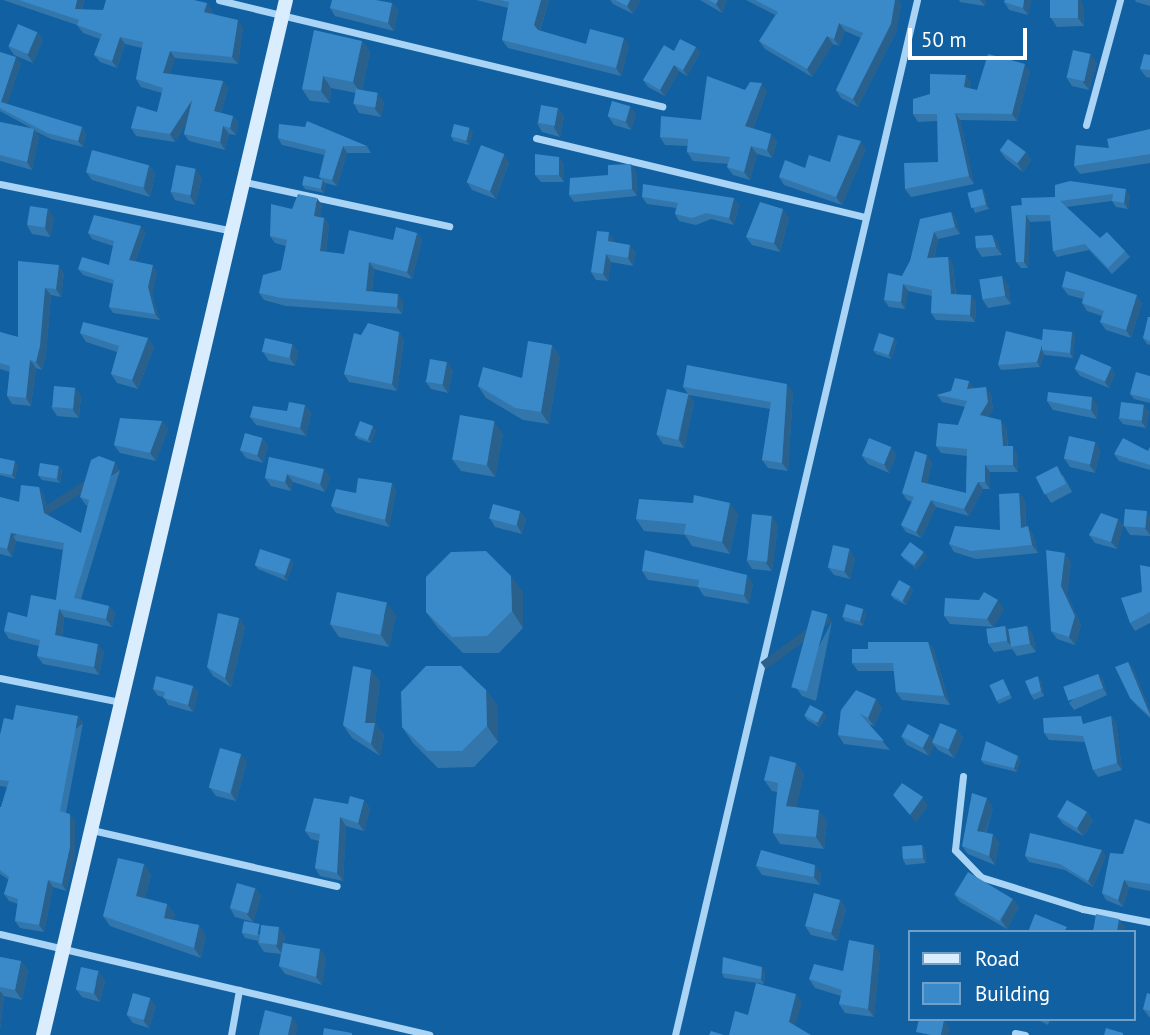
<!DOCTYPE html>
<html>
<head>
<meta charset="utf-8">
<style>
	body { margin:0 }
	#map { position:relative; width:1150px; height:1035px; overflow:hidden; background:#1160a1; font-family:"PT Sans",sans-serif }
	div>[style] { position:absolute }
	.street>* { height:7px; margin:-3.5px; padding:0 3.5px; transform-origin:3.5px; border-radius:3.5px; background:#a9d4f5 }
	.secondary>* { height:14px; margin:-7px; padding:0 7px; transform-origin:7px; border-radius:7px; background:#daedfe }
	.wall>* { inset:0; background:#3276ac }
	.shaded-wall>* { inset:0; background:#29608c; transform-origin:0 0 }
	.building>* { inset:0; background:#3a89c8; transform-origin:0 0 }
	span { translate:-50% -50%; white-space:nowrap; text-align:center; line-height:1.15; -webkit-text-stroke:7px #1160a1; paint-order:stroke }
	.legend { position:absolute; left:908px; top:930px; width:228px; height:91px; box-sizing:border-box; background:#1160a1; border:2px solid #70a0c7; margin:0; padding:9px 12px; list-style:none; font-size:21px; color:#fff }
	.legend li { display:flex; align-items:center; gap:14px; height:35px }
	.legend b { width:35px; border:2px solid #70a0c7 }
	.scale { position:absolute; left:908px; top:28px; width:119px; height:32px; box-sizing:border-box; border:4px solid #fff; border-top:0; padding-left:9px; font-size:21px; line-height:24px; white-space:nowrap; color:#fff; -webkit-text-stroke:5px #1160a1; paint-order:stroke }
</style>
</head>
<body>
<div id="map">
	<div class="street">
		<div style="left:219px;top:0;width:456px;rotate:13.5deg"></div>
		<div style="left:1086px;top:125px;width:130px;rotate:-74.8deg"></div>
		<div style="left:536px;top:138px;width:339px;rotate:13.5deg"></div>
		<div style="left:245px;top:182px;width:209px;rotate:12.2deg"></div>
		<div style="left:0;top:184px;width:238px;rotate:11.4deg"></div>
		<div style="left:0;top:678px;width:122px;rotate:11.3deg"></div>
		<div style="left:963px;top:776px;width:74px;rotate:96.2deg"></div>
		<div style="left:955px;top:850px;width:37px;rotate:46deg"></div>
		<div style="left:981px;top:877px;width:107px;rotate:17.4deg"></div>
		<div style="left:1083px;top:909px;width:68px;rotate:11deg"></div>
		<div style="left:92px;top:830px;width:251px;rotate:12.9deg"></div>
		<div style="left:0;top:934px;width:441px;rotate:13.2deg"></div>
		<div style="left:1015px;top:1033px;width:10px;rotate:11deg"></div>
		<div style="left:231px;top:1035px;width:46px;rotate:-79.9deg"></div>
		<div style="left:675px;top:1035px;width:1063px;rotate:-76.84deg"></div>
	</div>
	<div class="secondary">
		<div style="left:43px;top:1035px;width:1063px;rotate:-76.79deg"></div>
	</div>
	<div class="wall">
		<div style="clip-path:polygon(3px 0,84px 0,82px 10px,103px 10px,207px 3px,212px 11px,211px 13px,243px 27px,238px 64px,175px 58px,170px 74px,223px 81px,228px 88px,221px 113px,233px 116px,238px 123px,236px 135px,229px 134px,225px 150px,189px 141px,184px 134px,186px 124px,175px 142px,136px 136px,131px 128px,157px 112px,162px 93px,141px 87px,136px 79px,142px 48px,125px 44px,117px 68px,100px 62px,94px 55px,100px 39px,83px 33px,77px 25px)"></div>
		<div style="clip-path:polygon(476px 0,549px 0,540px 31px,586px 44px,629px 46px,621px 76px,508px 48px,502px 40px,508px 8px)"></div>
		<div style="clip-path:polygon(610px 0,640px 0,633px 14px,613px 4px)"></div>
		<div style="clip-path:polygon(700px 0,727px 0,722px 13px)"></div>
		<div style="clip-path:polygon(746px 0,898px 0,901px 5px,896px 32px,858px 107px,841px 98px,836px 90px,861px 38px,845px 31px,839px 46px,833px 44px,812px 77px,765px 49px,759px 41px,775px 15px)"></div>
		<div style="clip-path:polygon(959px 0,986px 0,985px 6px,960px 2px)"></div>
		<div style="clip-path:polygon(1005px 0,1031px 0,1028px 15px,1009px 10px,1004px 2px)"></div>
		<div style="clip-path:polygon(1050px 0,1080px 0,1083px 5px,1084px 26px,1057px 27px,1051px 18px)"></div>
		<div style="clip-path:polygon(1135px 0,1150px 0,1150px 6px,1136px 2px)"></div>
		<div style="clip-path:polygon(392px 3px,398px 11px,394px 31px,335px 16px,330px 8px)"></div>
		<div style="clip-path:polygon(37px 32px,43px 40px,33px 63px,14px 55px,8px 46px)"></div>
		<div style="clip-path:polygon(362px 41px,370px 52px,362px 90px,384px 102px,381px 117px,359px 113px,354px 104px,356px 93px,331px 88px,330px 103px,310px 101px,302px 89px)"></div>
		<div style="clip-path:polygon(696px 47px,700px 53px,687px 76px,679px 71px,665px 96px,648px 87px,643px 80px,674px 51px)"></div>
		<div style="clip-path:polygon(0 52px,21px 63px,7px 104px,82px 127px,86px 134px,83px 147px,51px 139px,35px 131px,39px 136px,32px 170px,0 161px,0 122px,31px 128px,0 111px)"></div>
		<div style="clip-path:polygon(1150px 55px,1150px 78px,1146px 77px,1140px 69px)"></div>
		<div style="clip-path:polygon(1097px 63px,1089px 90px,1072px 86px,1066px 77px)"></div>
		<div style="clip-path:polygon(1030px 71px,1017px 121px,960px 120px,974px 184px,911px 197px,905px 189px,938px 162px,938px 121px,918px 122px,913px 114px,971px 82px,970px 89px,977px 90px)"></div>
		<div style="clip-path:polygon(767px 91px,753px 129px,771px 134px,777px 142px,772px 158px,757px 154px,750px 180px,733px 175px,727px 167px,728px 164px,693px 161px,687px 152px,688px 146px,665px 145px,660px 137px)"></div>
		<div style="clip-path:polygon(558px 108px,564px 116px,560px 137px,542px 132px,537px 123px)"></div>
		<div style="clip-path:polygon(636px 114px,631px 130px,614px 125px,608px 116px)"></div>
		<div style="clip-path:polygon(1150px 129px,1150px 163px,1080px 174px,1074px 166px)"></div>
		<div style="clip-path:polygon(473px 132px,469px 145px,454px 141px,451px 137px)"></div>
		<div style="clip-path:polygon(278px 138px,367px 146px,371px 153px,347px 153px,337px 186px,325px 183px,326px 185px,324px 193px,305px 189px,302px 185px,322px 180px,319px 177px,324px 155px,282px 145px)"></div>
		<div style="clip-path:polygon(866px 149px,842px 205px,784px 185px,779px 177px,805px 168px,830px 162px)"></div>
		<div style="clip-path:polygon(1000px 151px,1026px 152px,1031px 160px,1023px 172px,1006px 159px)"></div>
		<div style="clip-path:polygon(559px 157px,564px 165px,564px 182px,541px 182px,535px 175px)"></div>
		<div style="clip-path:polygon(509px 162px,496px 199px,472px 190px,467px 182px)"></div>
		<div style="clip-path:polygon(149px 165px,155px 174px,150px 197px,92px 180px,86px 172px)"></div>
		<div style="clip-path:polygon(636px 171px,637px 196px,574px 202px,569px 195px)"></div>
		<div style="clip-path:polygon(202px 178px,195px 205px,175px 200px,170px 191px)"></div>
		<div style="clip-path:polygon(1055px 185px,1130px 195px,1128px 209px,1116px 207px,1112px 201px,1066px 207px,1100px 238px,1125px 251px,1130px 257px,1112px 274px,1089px 250px,1057px 257px,1053px 251px,1051px 221px,1030px 222px,1028px 268px,1021px 268px,1016px 262px,1022px 205px,1055px 197px)"></div>
		<div style="clip-path:polygon(982px 189px,985px 193px,989px 209px,975px 213px,973px 208px)"></div>
		<div style="clip-path:polygon(642px 197px,734px 198px,739px 205px,734px 225px,711px 219px,696px 225px,679px 221px,675px 214px,676px 208px,647px 204px)"></div>
		<div style="clip-path:polygon(322px 205px,320px 217px,324px 218px,329px 225px,326px 252px,344px 254px,417px 233px,422px 240px,412px 279px,374px 269px,372px 291px,403px 301px,402px 314px,286px 306px,264px 300px,259px 293px,281px 270px,286px 246px,275px 243px,270px 236px,292px 209px)"></div>
		<div style="clip-path:polygon(951px 212px,956px 219px,960px 234px,938px 239px,934px 258px,948px 257px,953px 264px,956px 295px,971px 295px,976px 302px,975px 322px,936px 320px,931px 313px,932px 296px,908px 291px,905px 309px,889px 307px,884px 300px,902px 276px,910px 261px)"></div>
		<div style="clip-path:polygon(54px 218px,50px 237px,32px 234px,27px 225px)"></div>
		<div style="clip-path:polygon(789px 218px,780px 252px,752px 245px,746px 237px)"></div>
		<div style="clip-path:polygon(146px 232px,135px 262px,157px 272px,152px 294px,160px 320px,113px 313px,109px 307px,113px 284px,83px 275px,78px 269px,109px 265px,113px 246px,92px 239px,88px 233px)"></div>
		<div style="clip-path:polygon(992px 235px,998px 243px,1002px 255px,982px 257px,976px 248px)"></div>
		<div style="clip-path:polygon(614px 240px,614px 242px,636px 252px,633px 266px,611px 262px,608px 281px,596px 280px,591px 272px)"></div>
		<div style="clip-path:polygon(18px 261px,64px 273px,61px 297px,51px 295px,46px 353px,42px 370px,36px 368px,31px 406px,12px 404px,7px 396px,10px 372px,0 369px,0 332px,18px 337px)"></div>
		<div style="clip-path:polygon(1008px 284px,1011px 304px,988px 308px,982px 299px)"></div>
		<div style="clip-path:polygon(1062px 287px,1142px 303px,1131px 338px,1106px 330px,1100px 322px,1102px 316px,1087px 311px,1082px 303px,1083px 299px,1068px 295px)"></div>
		<div style="clip-path:polygon(1150px 317px,1150px 345px,1147px 344px,1143px 338px)"></div>
		<div style="clip-path:polygon(399px 332px,404px 340px,397px 391px,349px 382px,344px 374px,361px 335px)"></div>
		<div style="clip-path:polygon(1072px 332px,1075px 336px,1073px 358px,1045px 355px,1044px 354px,1040px 367px,1001px 370px,998px 365px)"></div>
		<div style="clip-path:polygon(80px 333px,148px 338px,154px 347px,138px 389px,117px 383px,111px 374px,117px 352px,86px 342px)"></div>
		<div style="clip-path:polygon(897px 342px,891px 359px,876px 354px,873px 350px)"></div>
		<div style="clip-path:polygon(292px 344px,298px 352px,295px 366px,269px 361px,263px 352px)"></div>
		<div style="clip-path:polygon(552px 345px,560px 357px,549px 424px,523px 420px,486px 398px,478px 386px,522px 378px)"></div>
		<div style="clip-path:polygon(447px 362px,453px 371px,448px 393px,431px 389px,425px 381px)"></div>
		<div style="clip-path:polygon(1111px 367px,1115px 374px,1109px 388px,1080px 376px,1075px 369px)"></div>
		<div style="clip-path:polygon(1150px 376px,1150px 403px,1134px 399px,1130px 394px)"></div>
		<div style="clip-path:polygon(969px 381px,973px 388px,991px 394px,993px 409px,988px 417px,1006px 427px,1008px 446px,1017px 453px,1018px 472px,990px 472px,990px 489px,983px 489px,969px 516px,936px 507px,921px 538px,906px 532px,901px 525px,912px 502px,907px 500px,902px 493px,932px 462px,927px 484px,966px 493px,967px 456px,941px 453px,936px 446px,958px 425px,965px 407px,942px 402px,937px 395px,951px 391px)"></div>
		<div style="clip-path:polygon(683px 387px,793px 392px,788px 471px,768px 468px,762px 460px,770px 409px,689px 395px,694px 402px,684px 448px,663px 444px,657px 435px,688px 394px)"></div>
		<div style="clip-path:polygon(75px 388px,81px 396px,79px 418px,57px 416px,51px 407px)"></div>
		<div style="clip-path:polygon(1047px 401px,1098px 406px,1097px 419px,1053px 410px)"></div>
		<div style="clip-path:polygon(305px 405px,311px 413px,306px 436px,256px 425px,250px 417px,287px 411px)"></div>
		<div style="clip-path:polygon(1149px 411px,1146px 428px,1123px 424px,1118px 418px)"></div>
		<div style="clip-path:polygon(162px 421px,168px 429px,156px 461px,120px 453px,114px 445px)"></div>
		<div style="clip-path:polygon(376px 430px,371px 443px,358px 439px,355px 435px)"></div>
		<div style="clip-path:polygon(503px 434px,495px 477px,461px 471px,452px 459px)"></div>
		<div style="clip-path:polygon(262px 438px,268px 446px,263px 463px,246px 458px,240px 450px)"></div>
		<div style="clip-path:polygon(1095px 442px,1100px 450px,1095px 473px,1070px 467px,1064px 458px)"></div>
		<div style="clip-path:polygon(891px 447px,896px 455px,889px 473px,868px 464px,862px 456px)"></div>
		<div style="clip-path:polygon(1150px 447px,1150px 470px,1119px 461px,1114px 454px,1148px 451px)"></div>
		<div style="clip-path:polygon(269px 457px,330px 477px,325px 492px,293px 482px,291px 491px,271px 486px,265px 478px)"></div>
		<div style="clip-path:polygon(0 458px,18px 465px,15px 479px,0 475px)"></div>
		<div style="clip-path:polygon(62px 470px,60px 483px,42px 480px,39px 476px)"></div>
		<div style="clip-path:polygon(120px 470px,81px 599px,109px 606px,115px 613px,112px 627px,64px 617px,62px 637px,104px 652px,99px 675px,43px 664px,37px 656px,39px 646px,9px 639px,4px 631px,56px 600px,63px 550px,16px 541px,12px 557px,0 554px,0 497px,19px 502px,39px 487px,44px 495px,48px 516px,81px 533px,88px 506px,86px 505px,80px 497px)"></div>
		<div style="clip-path:polygon(1063px 475px,1072px 492px,1051px 503px,1046px 495px)"></div>
		<div style="clip-path:polygon(392px 483px,396px 490px,389px 527px,336px 513px,331px 506px,356px 493px)"></div>
		<div style="clip-path:polygon(1019px 493px,1025px 501px,1026px 527px,1033px 534px,1038px 553px,976px 559px,954px 552px,949px 544px,1000px 530px)"></div>
		<div style="clip-path:polygon(520px 511px,526px 519px,522px 534px,495px 527px,490px 519px)"></div>
		<div style="clip-path:polygon(738px 514px,730px 554px,692px 546px,685px 535px,644px 531px,636px 519px)"></div>
		<div style="clip-path:polygon(1150px 516px,1150px 536px,1130px 535px,1124px 526px)"></div>
		<div style="clip-path:polygon(1118px 519px,1123px 526px,1117px 549px,1095px 543px,1089px 535px)"></div>
		<div style="clip-path:polygon(778px 525px,772px 571px,752px 569px,746px 560px)"></div>
		<div style="clip-path:polygon(901px 555px,927px 556px,917px 569px,904px 559px)"></div>
		<div style="clip-path:polygon(855px 558px,850px 579px,834px 575px,828px 567px)"></div>
		<div style="clip-path:polygon(290px 559px,293px 564px,287px 581px,258px 569px,255px 565px)"></div>
		<div style="clip-path:polygon(1071px 562px,1067px 594px,1081px 625px,1075px 645px,1057px 639px,1051px 631px)"></div>
		<div style="clip-path:polygon(1150px 567px,1150px 623px,1135px 631px,1130px 623px)"></div>
		<div style="clip-path:polygon(642px 571px,753px 583px,749px 604px,704px 596px,698px 587px,648px 580px)"></div>
		<div style="clip-path:polygon(910px 586px,913px 591px,906px 605px,894px 599px,891px 595px)"></div>
		<div style="clip-path:polygon(523px 592px,523px 628px,499px 653px,463px 653px,438px 628px,426px 612px)"></div>
		<div style="clip-path:polygon(1004px 609px,993px 627px,950px 624px,944px 616px)"></div>
		<div style="clip-path:polygon(866px 613px,863px 626px,845px 621px,842px 616px)"></div>
		<div style="clip-path:polygon(396px 615px,389px 647px,339px 637px,330px 624px)"></div>
		<div style="clip-path:polygon(239px 618px,245px 627px,231px 687px,213px 676px,207px 667px)"></div>
		<div style="clip-path:polygon(832px 621px,816px 701px,802px 696px,797px 689px)"></div>
		<div style="clip-path:polygon(1005px 626px,1008px 630px,1027px 626px,1033px 635px,1036px 652px,1017px 656px,1012px 649px,994px 652px,988px 643px)"></div>
		<div style="clip-path:polygon(928px 642px,934px 650px,950px 705px,902px 700px,896px 692px,894px 671px,858px 671px,852px 663px,868px 649px)"></div>
		<div style="clip-path:polygon(1128px 662px,1133px 668px,1150px 710px,1150px 718px,1135px 704px,1130px 698px)"></div>
		<div style="clip-path:polygon(371px 670px,380px 682px,375px 723px,384px 735px,380px 756px,352px 738px,343px 725px)"></div>
		<div style="clip-path:polygon(1098px 674px,1103px 680px,1107px 695px,1074px 710px,1069px 703px)"></div>
		<div style="clip-path:polygon(1003px 679px,1012px 698px,999px 704px,996px 700px)"></div>
		<div style="clip-path:polygon(1041px 680px,1044px 696px,1034px 700px,1031px 695px)"></div>
		<div style="clip-path:polygon(193px 686px,198px 693px,193px 712px,168px 705px,164px 697px,158px 696px,153px 689px)"></div>
		<div style="clip-path:polygon(486px 690px,498px 707px,498px 742px,474px 767px,438px 768px,413px 743px,402px 727px)"></div>
		<div style="clip-path:polygon(882px 708px,874px 726px,868px 724px,890px 750px,844px 744px,838px 735px,841px 710px)"></div>
		<div style="clip-path:polygon(823px 712px,826px 717px,819px 727px,807px 720px,804px 715px)"></div>
		<div style="clip-path:polygon(78px 716px,83px 723px,66px 813px,75px 821px,75px 854px,66px 891px,53px 887px,44px 932px,20px 928px,15px 921px,18px 904px,9px 901px,4px 894px,9px 880px,0 874px,0 807px,1px 807px,7px 787px,0 786px,0 735px,13px 720px)"></div>
		<div style="clip-path:polygon(1111px 716px,1116px 723px,1122px 770px,1098px 777px,1093px 770px,1085px 742px,1049px 740px,1044px 733px,1086px 724px)"></div>
		<div style="clip-path:polygon(957px 730px,963px 738px,954px 758px,938px 750px,934px 745px,929px 756px,907px 745px,901px 736px,929px 735px,933px 740px)"></div>
		<div style="clip-path:polygon(1018px 756px,1020px 760px,1017px 772px,984px 764px,981px 760px)"></div>
		<div style="clip-path:polygon(247px 762px,236px 801px,216px 796px,210px 788px)"></div>
		<div style="clip-path:polygon(796px 763px,804px 774px,796px 807px,827px 821px,824px 849px,780px 844px,773px 833px,777px 792px,772px 791px,764px 780px)"></div>
		<div style="clip-path:polygon(364px 800px,370px 809px,364px 831px,346px 826px,343px 881px,320px 876px,315px 868px,319px 841px,311px 839px,305px 831px,348px 804px)"></div>
		<div style="clip-path:polygon(993px 807px,986px 833px,999px 842px,995px 865px,968px 854px,962px 846px)"></div>
		<div style="clip-path:polygon(1087px 812px,1093px 821px,1083px 836px,1063px 824px,1057px 816px)"></div>
		<div style="clip-path:polygon(1150px 824px,1150px 891px,1129px 887px,1123px 907px,1106px 900px,1102px 893px,1123px 854px)"></div>
		<div style="clip-path:polygon(922px 845px,925px 849px,926px 863px,906px 865px,903px 860px)"></div>
		<div style="clip-path:polygon(1025px 856px,1106px 856px,1093px 887px,1065px 870px,1029px 862px)"></div>
		<div style="clip-path:polygon(144px 864px,151px 875px,145px 898px,167px 904px,175px 915px,173px 920px,199px 925px,206px 936px,201px 958px,110px 926px,103px 916px)"></div>
		<div style="clip-path:polygon(756px 866px,821px 873px,820px 885px,762px 875px)"></div>
		<div style="clip-path:polygon(255px 888px,261px 896px,253px 922px,235px 917px,230px 908px)"></div>
		<div style="clip-path:polygon(954px 894px,1013px 899px,1019px 907px,1007px 929px,960px 902px)"></div>
		<div style="clip-path:polygon(840px 900px,846px 909px,837px 941px,811px 935px,805px 926px)"></div>
		<div style="clip-path:polygon(242px 933px,285px 936px,284px 943px,326px 957px,322px 985px,285px 974px,279px 966px,281px 954px,264px 952px,258px 943px,258px 941px,245px 938px)"></div>
		<div style="clip-path:polygon(880px 953px,874px 1017px,845px 1013px,839px 1004px,841px 996px,815px 988px,809px 979px,843px 971px)"></div>
		<div style="clip-path:polygon(0 957px,21px 961px,28px 971px,22px 1000px,4px 996px,0 1030px)"></div>
		<div style="clip-path:polygon(765px 971px,764px 984px,724px 978px,722px 973px)"></div>
		<div style="clip-path:polygon(105px 980px,100px 1002px,82px 997px,76px 989px)"></div>
		<div style="clip-path:polygon(1150px 994px,1150px 1018px,1143px 1009px)"></div>
		<div style="clip-path:polygon(156px 1006px,149px 1028px,133px 1023px,127px 1015px)"></div>
		<div style="clip-path:polygon(1036px 1019px,1050px 1019px,1048px 1025px)"></div>
	</div>
	<div class="shaded-wall">
		<div style="clip-path:polygon(77px 0,84px 0,80px 17px,75px 9px)"></div>
		<div style="clip-path:polygon(541px 0,549px 0,539px 33px,534px 25px)"></div>
		<div style="clip-path:polygon(630px 0,640px 0,633px 14px,627px 6px)"></div>
		<div style="clip-path:polygon(718px 0,727px 0,722px 13px,716px 4px)"></div>
		<div style="clip-path:polygon(895px 0,898px 0,901px 5px,896px 32px,858px 107px,853px 99px)"></div>
		<div style="clip-path:polygon(980px 0,986px 0,985px 6px)"></div>
		<div style="clip-path:polygon(1024px 0,1031px 0,1028px 15px,1023px 8px)"></div>
		<div style="clip-path:polygon(1078px 0,1080px 0,1083px 5px,1084px 26px,1078px 18px)"></div>
		<div style="clip-path:polygon(207px 3px,212px 11px,210px 19px,204px 12px)"></div>
		<div style="clip-path:polygon(392px 3px,398px 11px,394px 31px,388px 23px)"></div>
		<div style="clip-path:polygon(238px 20px,243px 27px,238px 64px,232px 57px)"></div>
		<div style="clip-path:polygon(839px 23px,845px 31px,839px 46px,834px 39px)"></div>
		<div style="clip-path:polygon(37px 32px,43px 40px,33px 63px,27px 54px)"></div>
		<div style="clip-path:polygon(827px 36px,833px 44px,812px 77px,807px 69px)"></div>
		<div style="clip-path:polygon(120px 37px,125px 44px,117px 68px,112px 61px)"></div>
		<div style="clip-path:polygon(624px 38px,629px 46px,621px 76px,616px 68px)"></div>
		<div style="clip-path:polygon(362px 41px,370px 52px,361px 94px,353px 82px)"></div>
		<div style="clip-path:polygon(696px 47px,700px 53px,687px 76px,683px 70px)"></div>
		<div style="clip-path:polygon(170px 51px,175px 58px,168px 81px,163px 73px)"></div>
		<div style="clip-path:polygon(1091px 54px,1097px 63px,1089px 90px,1083px 82px)"></div>
		<div style="clip-path:polygon(16px 57px,21px 63px,6px 108px,1px 102px)"></div>
		<div style="clip-path:polygon(1025px 64px,1030px 71px,1017px 121px,1012px 114px)"></div>
		<div style="clip-path:polygon(674px 65px,679px 71px,665px 96px,660px 90px)"></div>
		<div style="clip-path:polygon(966px 75px,971px 82px,969px 94px,964px 87px)"></div>
		<div style="clip-path:polygon(323px 76px,331px 88px,330px 103px,321px 91px)"></div>
		<div style="clip-path:polygon(223px 81px,228px 88px,219px 119px,214px 111px)"></div>
		<div style="clip-path:polygon(762px 83px,767px 91px,751px 134px,745px 126px)"></div>
		<div style="clip-path:polygon(378px 93px,384px 102px,381px 117px,375px 109px)"></div>
		<div style="clip-path:polygon(192px 100px,197px 108px,175px 142px,170px 134px)"></div>
		<div style="clip-path:polygon(630px 106px,636px 114px,631px 130px,625px 121px)"></div>
		<div style="clip-path:polygon(558px 108px,564px 116px,560px 137px,554px 128px)"></div>
		<div style="clip-path:polygon(955px 113px,960px 120px,974px 184px,969px 176px)"></div>
		<div style="clip-path:polygon(233px 116px,238px 123px,236px 135px,230px 128px)"></div>
		<div style="clip-path:polygon(223px 126px,229px 134px,225px 150px,220px 142px)"></div>
		<div style="clip-path:polygon(82px 127px,86px 134px,83px 147px,78px 141px)"></div>
		<div style="clip-path:polygon(470px 128px,473px 132px,469px 145px,466px 141px)"></div>
		<div style="clip-path:polygon(34px 129px,39px 136px,32px 170px,27px 162px)"></div>
		<div style="clip-path:polygon(771px 134px,777px 142px,772px 158px,767px 150px)"></div>
		<div style="clip-path:polygon(861px 141px,866px 149px,842px 205px,836px 197px)"></div>
		<div style="clip-path:polygon(343px 146px,347px 153px,337px 186px,332px 180px)"></div>
		<div style="clip-path:polygon(751px 146px,757px 154px,750px 180px,744px 172px)"></div>
		<div style="clip-path:polygon(1026px 152px,1031px 160px,1023px 172px,1017px 163px)"></div>
		<div style="clip-path:polygon(504px 154px,509px 162px,496px 199px,490px 191px)"></div>
		<div style="clip-path:polygon(559px 157px,564px 165px,564px 182px,559px 175px)"></div>
		<div style="clip-path:polygon(631px 164px,636px 171px,637px 196px,632px 189px)"></div>
		<div style="clip-path:polygon(149px 165px,155px 174px,150px 197px,144px 189px)"></div>
		<div style="clip-path:polygon(196px 169px,202px 178px,195px 205px,190px 196px)"></div>
		<div style="clip-path:polygon(323px 180px,326px 185px,324px 193px,321px 189px)"></div>
		<div style="clip-path:polygon(982px 189px,985px 193px,989px 209px,986px 205px)"></div>
		<div style="clip-path:polygon(1126px 189px,1130px 195px,1128px 209px,1124px 203px)"></div>
		<div style="clip-path:polygon(317px 198px,322px 205px,319px 223px,314px 216px)"></div>
		<div style="clip-path:polygon(734px 198px,739px 205px,734px 225px,729px 218px)"></div>
		<div style="clip-path:polygon(48px 209px,54px 218px,50px 237px,45px 228px)"></div>
		<div style="clip-path:polygon(783px 209px,789px 218px,780px 252px,774px 243px)"></div>
		<div style="clip-path:polygon(951px 212px,956px 219px,960px 234px,955px 227px)"></div>
		<div style="clip-path:polygon(1026px 215px,1030px 222px,1028px 268px,1024px 262px)"></div>
		<div style="clip-path:polygon(324px 218px,329px 225px,325px 258px,320px 251px)"></div>
		<div style="clip-path:polygon(141px 226px,146px 232px,133px 267px,129px 260px)"></div>
		<div style="clip-path:polygon(609px 232px,614px 240px,613px 248px,608px 241px)"></div>
		<div style="clip-path:polygon(934px 232px,938px 239px,932px 265px,927px 258px)"></div>
		<div style="clip-path:polygon(417px 233px,422px 240px,412px 279px,407px 272px)"></div>
		<div style="clip-path:polygon(992px 235px,998px 243px,1002px 255px,996px 247px)"></div>
		<div style="clip-path:polygon(630px 245px,636px 252px,633px 266px,628px 258px)"></div>
		<div style="clip-path:polygon(606px 254px,611px 262px,608px 281px,603px 274px)"></div>
		<div style="clip-path:polygon(948px 257px,953px 264px,956px 301px,951px 294px)"></div>
		<div style="clip-path:polygon(369px 262px,374px 269px,371px 298px,366px 291px)"></div>
		<div style="clip-path:polygon(59px 265px,64px 273px,61px 297px,56px 289px)"></div>
		<div style="clip-path:polygon(153px 265px,157px 272px,152px 294px,160px 320px,155px 314px,148px 287px)"></div>
		<div style="clip-path:polygon(1002px 276px,1008px 284px,1011px 304px,1005px 296px)"></div>
		<div style="clip-path:polygon(903px 284px,908px 291px,905px 309px,901px 302px)"></div>
		<div style="clip-path:polygon(45px 288px,51px 295px,46px 353px,42px 370px,36px 362px)"></div>
		<div style="clip-path:polygon(398px 294px,403px 301px,402px 314px,397px 307px)"></div>
		<div style="clip-path:polygon(971px 295px,976px 302px,975px 322px,970px 315px)"></div>
		<div style="clip-path:polygon(1137px 295px,1142px 303px,1131px 338px,1126px 330px)"></div>
		<div style="clip-path:polygon(399px 332px,404px 340px,397px 391px,392px 384px)"></div>
		<div style="clip-path:polygon(1072px 332px,1075px 336px,1073px 358px,1070px 353px)"></div>
		<div style="clip-path:polygon(148px 338px,154px 347px,138px 389px,132px 380px)"></div>
		<div style="clip-path:polygon(894px 338px,897px 342px,891px 359px,888px 354px)"></div>
		<div style="clip-path:polygon(292px 344px,298px 352px,295px 366px,290px 358px)"></div>
		<div style="clip-path:polygon(552px 345px,560px 357px,549px 424px,541px 412px)"></div>
		<div style="clip-path:polygon(1042px 345px,1042px 350px,1044px 354px,1040px 367px,1037px 362px)"></div>
		<div style="clip-path:polygon(30px 360px,36px 368px,31px 406px,26px 398px)"></div>
		<div style="clip-path:polygon(447px 362px,453px 371px,448px 393px,442px 384px)"></div>
		<div style="clip-path:polygon(1111px 367px,1115px 374px,1109px 388px,1104px 381px)"></div>
		<div style="clip-path:polygon(969px 381px,974px 388px,972px 396px,967px 389px)"></div>
		<div style="clip-path:polygon(787px 384px,793px 392px,788px 471px,782px 463px)"></div>
		<div style="clip-path:polygon(986px 387px,991px 394px,993px 409px,985px 422px,980px 415px)"></div>
		<div style="clip-path:polygon(75px 388px,81px 396px,79px 418px,73px 410px)"></div>
		<div style="clip-path:polygon(688px 394px,694px 402px,684px 448px,679px 440px)"></div>
		<div style="clip-path:polygon(1092px 397px,1098px 406px,1097px 419px,1091px 410px)"></div>
		<div style="clip-path:polygon(305px 405px,311px 413px,306px 436px,300px 428px)"></div>
		<div style="clip-path:polygon(1144px 405px,1149px 411px,1146px 428px,1141px 421px)"></div>
		<div style="clip-path:polygon(1001px 420px,1006px 427px,1008px 453px,1003px 446px)"></div>
		<div style="clip-path:polygon(162px 421px,168px 429px,156px 461px,150px 453px)"></div>
		<div style="clip-path:polygon(494px 421px,503px 434px,495px 477px,487px 465px)"></div>
		<div style="clip-path:polygon(373px 426px,376px 430px,371px 443px,368px 439px)"></div>
		<div style="clip-path:polygon(262px 438px,268px 446px,263px 463px,257px 455px)"></div>
		<div style="clip-path:polygon(1095px 442px,1100px 450px,1095px 473px,1089px 464px)"></div>
		<div style="clip-path:polygon(1013px 446px,1017px 453px,1018px 472px,1013px 465px)"></div>
		<div style="clip-path:polygon(891px 447px,896px 455px,889px 473px,884px 464px)"></div>
		<div style="clip-path:polygon(927px 455px,932px 462px,926px 489px,921px 482px)"></div>
		<div style="clip-path:polygon(15px 461px,18px 465px,15px 479px,12px 475px)"></div>
		<div style="left:115px;top:462px;width:9px;height:142px;rotate:58deg"></div>
		<div style="clip-path:polygon(985px 465px,990px 472px,990px 489px,985px 482px)"></div>
		<div style="clip-path:polygon(59px 466px,62px 470px,60px 483px,57px 479px)"></div>
		<div style="clip-path:polygon(324px 469px,330px 477px,325px 492px,320px 484px)"></div>
		<div style="clip-path:polygon(287px 474px,293px 482px,291px 491px,285px 482px)"></div>
		<div style="clip-path:polygon(978px 482px,983px 489px,969px 516px,964px 509px)"></div>
		<div style="clip-path:polygon(392px 483px,396px 490px,389px 527px,385px 520px)"></div>
		<div style="clip-path:polygon(39px 487px,44px 495px,49px 521px,44px 513px)"></div>
		<div style="clip-path:polygon(1019px 493px,1025px 501px,1026px 536px,1021px 528px)"></div>
		<div style="clip-path:polygon(931px 500px,936px 507px,921px 538px,916px 532px)"></div>
		<div style="clip-path:polygon(730px 503px,738px 514px,730px 554px,722px 542px)"></div>
		<div style="clip-path:polygon(520px 511px,526px 519px,522px 534px,517px 525px)"></div>
		<div style="clip-path:polygon(1147px 511px,1150px 516px,1150px 535px,1145px 528px)"></div>
		<div style="clip-path:polygon(772px 516px,778px 525px,772px 571px,766px 563px)"></div>
		<div style="clip-path:polygon(1118px 519px,1123px 526px,1117px 549px,1111px 542px)"></div>
		<div style="clip-path:polygon(1028px 526px,1033px 534px,1038px 553px,1032px 545px)"></div>
		<div style="clip-path:polygon(11px 533px,16px 541px,12px 557px,7px 549px)"></div>
		<div style="clip-path:polygon(850px 549px,855px 558px,850px 579px,844px 571px)"></div>
		<div style="clip-path:polygon(924px 552px,927px 556px,917px 569px,914px 565px)"></div>
		<div style="clip-path:polygon(1065px 553px,1071px 562px,1067px 594px,1081px 625px,1075px 645px,1069px 637px,1061px 586px)"></div>
		<div style="clip-path:polygon(290px 559px,293px 564px,287px 581px,284px 577px)"></div>
		<div style="clip-path:polygon(747px 575px,753px 583px,749px 604px,744px 595px)"></div>
		<div style="clip-path:polygon(511px 576px,523px 592px,523px 628px,512px 611px)"></div>
		<div style="clip-path:polygon(910px 586px,913px 591px,906px 605px,903px 601px)"></div>
		<div style="clip-path:polygon(998px 600px,1004px 609px,993px 627px,987px 619px)"></div>
		<div style="clip-path:polygon(387px 603px,396px 615px,389px 647px,381px 635px)"></div>
		<div style="clip-path:polygon(109px 606px,115px 613px,112px 627px,106px 619px)"></div>
		<div style="clip-path:polygon(59px 609px,64px 617px,61px 643px,55px 635px)"></div>
		<div style="clip-path:polygon(863px 609px,866px 613px,863px 626px,860px 621px)"></div>
		<div style="left:827px;top:614px;width:9px;height:82px;rotate:54deg"></div>
		<div style="clip-path:polygon(239px 618px,245px 627px,231px 687px,225px 678px)"></div>
		<div style="clip-path:polygon(1005px 626px,1011px 634px,1012px 647px,1007px 641px)"></div>
		<div style="clip-path:polygon(1027px 626px,1033px 635px,1036px 652px,1030px 644px)"></div>
		<div style="clip-path:polygon(928px 642px,934px 650px,950px 705px,944px 696px)"></div>
		<div style="clip-path:polygon(98px 644px,104px 652px,99px 675px,94px 667px)"></div>
		<div style="clip-path:polygon(1128px 662px,1133px 668px,1150px 710px,1150px 715px)"></div>
		<div style="clip-path:polygon(371px 670px,380px 682px,375px 723px,384px 735px,380px 756px,371px 744px,365px 723px)"></div>
		<div style="clip-path:polygon(1098px 674px,1103px 680px,1107px 695px,1103px 688px)"></div>
		<div style="clip-path:polygon(1038px 676px,1041px 680px,1044px 696px,1041px 691px)"></div>
		<div style="clip-path:polygon(193px 686px,198px 693px,193px 712px,188px 705px)"></div>
		<div style="clip-path:polygon(486px 690px,498px 707px,498px 742px,487px 726px)"></div>
		<div style="clip-path:polygon(876px 699px,882px 708px,874px 726px,868px 718px)"></div>
		<div style="clip-path:polygon(823px 712px,826px 717px,819px 727px,816px 723px)"></div>
		<div style="left:78px;top:716px;width:9px;height:97px;rotate:54deg"></div>
		<div style="clip-path:polygon(1111px 716px,1116px 723px,1122px 770px,1117px 763px)"></div>
		<div style="clip-path:polygon(957px 730px,963px 738px,954px 758px,948px 749px)"></div>
		<div style="clip-path:polygon(929px 735px,935px 743px,932px 742px,934px 745px,929px 756px,923px 748px)"></div>
		<div style="clip-path:polygon(241px 754px,247px 762px,236px 801px,231px 793px)"></div>
		<div style="clip-path:polygon(1018px 756px,1020px 760px,1017px 772px,1014px 768px)"></div>
		<div style="clip-path:polygon(796px 763px,804px 774px,794px 817px,786px 806px)"></div>
		<div style="clip-path:polygon(923px 797px,928px 806px,916px 823px,910px 815px)"></div>
		<div style="clip-path:polygon(987px 798px,993px 807px,983px 840px,977px 831px)"></div>
		<div style="clip-path:polygon(364px 800px,370px 809px,364px 831px,358px 823px)"></div>
		<div style="clip-path:polygon(819px 810px,827px 821px,824px 849px,816px 837px)"></div>
		<div style="clip-path:polygon(1087px 812px,1093px 821px,1083px 836px,1077px 828px)"></div>
		<div style="clip-path:polygon(70px 814px,75px 821px,75px 854px,66px 891px,62px 884px)"></div>
		<div style="clip-path:polygon(340px 817px,346px 826px,343px 881px,337px 873px)"></div>
		<div style="clip-path:polygon(993px 834px,999px 842px,995px 865px,989px 856px)"></div>
		<div style="clip-path:polygon(922px 845px,925px 849px,926px 863px,923px 858px)"></div>
		<div style="clip-path:polygon(1102px 850px,1106px 856px,1093px 887px,1088px 881px)"></div>
		<div style="clip-path:polygon(144px 864px,151px 875px,143px 907px,136px 896px)"></div>
		<div style="clip-path:polygon(815px 865px,821px 873px,820px 885px,814px 877px)"></div>
		<div style="clip-path:polygon(48px 880px,53px 887px,44px 932px,39px 925px)"></div>
		<div style="clip-path:polygon(1124px 880px,1129px 887px,1123px 907px,1118px 900px)"></div>
		<div style="clip-path:polygon(255px 888px,261px 896px,253px 922px,247px 914px)"></div>
		<div style="clip-path:polygon(1013px 899px,1019px 907px,1007px 929px,1001px 920px)"></div>
		<div style="clip-path:polygon(840px 900px,846px 909px,837px 941px,831px 933px)"></div>
		<div style="clip-path:polygon(167px 904px,175px 915px,171px 928px,164px 918px)"></div>
		<div style="clip-path:polygon(1119px 919px,1125px 927px,1124px 932px,1117px 932px)"></div>
		<div style="clip-path:polygon(199px 925px,206px 936px,201px 958px,194px 948px)"></div>
		<div style="clip-path:polygon(279px 927px,285px 936px,282px 954px,276px 946px)"></div>
		<div style="clip-path:polygon(874px 945px,880px 953px,874px 1017px,868px 1009px)"></div>
		<div style="clip-path:polygon(320px 949px,326px 957px,322px 985px,316px 977px)"></div>
		<div style="clip-path:polygon(21px 961px,28px 971px,22px 1000px,15px 990px)"></div>
		<div style="clip-path:polygon(762px 967px,765px 971px,764px 984px,761px 979px)"></div>
		<div style="clip-path:polygon(99px 971px,105px 980px,100px 1002px,94px 993px)"></div>
		<div style="clip-path:polygon(0 991px,4px 996px,0 1030px)"></div>
		<div style="clip-path:polygon(796px 994px,802px 1002px,794px 1030px,789px 1022px)"></div>
		<div style="clip-path:polygon(150px 998px,156px 1006px,149px 1028px,143px 1020px)"></div>
		<div style="clip-path:polygon(292px 1017px,298px 1026px,296px 1035px,288px 1035px)"></div>
		<div style="clip-path:polygon(944px 1020px,950px 1029px,948px 1035px,941px 1035px)"></div>
	</div>
	<div class="building">
		<div style="clip-path:polygon(19px 0,77px 0,75px 9px,103px 10px,106px 0,194px 0,207px 3px,204px 12px,238px 20px,232px 57px,170px 51px,163px 73px,223px 81px,214px 111px,233px 116px,230px 128px,223px 126px,220px 142px,184px 134px,192px 100px,170px 134px,131px 128px,137px 106px,157px 112px,163px 88px,136px 79px,143px 42px,120px 37px,112px 61px,94px 55px,102px 34px,77px 25px,79px 20px)"></div>
		<div style="clip-path:polygon(332px 0,376px 0,392px 3px,388px 23px,330px 8px)"></div>
		<div style="clip-path:polygon(500px 0,541px 0,534px 25px,538px 30px,586px 44px,590px 29px,624px 38px,616px 68px,502px 40px,509px 2px)"></div>
		<div style="clip-path:polygon(615px 0,630px 0,627px 6px)"></div>
		<div style="clip-path:polygon(708px 0,718px 0,716px 4px)"></div>
		<div style="clip-path:polygon(755px 0,895px 0,891px 24px,853px 99px,836px 90px,863px 33px,839px 23px,834px 39px,827px 36px,807px 69px,759px 41px,778px 12px)"></div>
		<div style="clip-path:polygon(1005px 0,1024px 0,1023px 8px,1004px 2px)"></div>
		<div style="left:1050px;top:0;width:28px;height:18px"></div>
		<div style="left:18px;top:24px;width:21px;height:24px;rotate:23deg"></div>
		<div style="clip-path:polygon(314px 30px,362px 41px,353px 82px,323px 76px,321px 91px,302px 89px)"></div>
		<div style="clip-path:polygon(680px 39px,696px 47px,683px 70px,674px 65px,660px 90px,643px 80px,664px 45px,674px 51px)"></div>
		<div style="left:1073px;top:50px;width:18px;height:28px;rotate:13deg"></div>
		<div style="clip-path:polygon(0 52px,16px 57px,1px 102px,82px 127px,78px 141px,47px 133px,0 108px)"></div>
		<div style="clip-path:polygon(988px 54px,1025px 64px,1012px 114px,955px 113px,969px 176px,905px 189px,904px 163px,938px 162px,937px 114px,913px 114px,913px 99px,930px 94px,930px 74px,966px 75px,964px 87px,977px 90px)"></div>
		<div style="clip-path:polygon(1144px 54px,1150px 55px,1150px 70px,1140px 69px)"></div>
		<div style="clip-path:polygon(707px 76px,745px 90px,750px 82px,762px 83px,745px 126px,771px 134px,767px 150px,751px 146px,744px 172px,727px 167px,730px 157px,687px 152px,688px 139px,660px 137px,661px 116px,701px 120px)"></div>
		<div style="left:356px;top:89px;width:22px;height:15px;rotate:10deg"></div>
		<div style="left:612px;top:101px;width:19px;height:16px;rotate:16deg"></div>
		<div style="left:541px;top:105px;width:17px;height:18px;rotate:10deg"></div>
		<div style="clip-path:polygon(307px 121px,367px 146px,343px 146px,332px 180px,319px 177px,326px 150px,278px 138px,279px 124px,305px 127px)"></div>
		<div style="clip-path:polygon(0 122px,34px 129px,27px 162px,0 155px)"></div>
		<div style="left:454px;top:124px;width:16px;height:13px;rotate:14deg"></div>
		<div style="clip-path:polygon(1150px 129px,1150px 154px,1074px 166px,1076px 145px,1109px 148px,1107px 139px)"></div>
		<div style="clip-path:polygon(838px 135px,861px 141px,836px 197px,779px 177px,785px 160px,805px 168px,809px 155px,830px 162px)"></div>
		<div style="left:1008px;top:139px;width:22px;height:14px;rotate:36deg"></div>
		<div style="left:481px;top:145px;width:25px;height:40px;rotate:21deg"></div>
		<div style="left:92px;top:150px;width:59px;height:23px;rotate:15deg"></div>
		<div style="clip-path:polygon(535px 154px,559px 157px,559px 175px,535px 175px)"></div>
		<div style="clip-path:polygon(631px 164px,632px 189px,569px 195px,570px 178px,608px 175px,608px 165px)"></div>
		<div style="left:176px;top:165px;width:20px;height:27px;rotate:11deg"></div>
		<div style="left:304px;top:176px;width:19px;height:9px;rotate:12deg"></div>
		<div style="clip-path:polygon(1070px 181px,1126px 189px,1124px 203px,1112px 201px,1113px 194px,1060px 201px,1100px 238px,1107px 232px,1125px 251px,1108px 268px,1085px 244px,1053px 251px,1050px 215px,1026px 215px,1024px 262px,1016px 262px,1011px 206px,1022px 205px,1021px 198px,1055px 197px,1055px 185px)"></div>
		<div style="clip-path:polygon(643px 184px,734px 198px,729px 218px,706px 213px,692px 218px,675px 214px,678px 203px,642px 197px)"></div>
		<div style="left:982px;top:189px;width:16px;height:15px;rotate:76deg"></div>
		<div style="clip-path:polygon(298px 194px,317px 198px,314px 216px,324px 218px,320px 251px,344px 254px,349px 230px,393px 240px,396px 227px,417px 233px,407px 272px,369px 262px,366px 291px,398px 294px,397px 307px,281px 298px,259px 293px,263px 275px,281px 270px,287px 240px,270px 236px,271px 204px,292px 209px)"></div>
		<div style="clip-path:polygon(760px 202px,783px 209px,774px 243px,746px 237px)"></div>
		<div style="left:30px;top:206px;width:18px;height:19px;rotate:9deg"></div>
		<div style="clip-path:polygon(951px 212px,955px 227px,934px 232px,927px 258px,948px 257px,951px 294px,971px 295px,970px 315px,931px 313px,932px 290px,903px 284px,901px 302px,884px 300px,888px 273px,902px 276px,910px 261px,920px 219px)"></div>
		<div style="clip-path:polygon(94px 215px,141px 226px,129px 260px,153px 265px,148px 287px,155px 314px,109px 307px,114px 280px,78px 269px,82px 257px,109px 265px,114px 241px,88px 233px)"></div>
		<div style="clip-path:polygon(597px 231px,609px 232px,608px 241px,630px 245px,628px 258px,606px 254px,603px 274px,591px 272px)"></div>
		<div style="clip-path:polygon(992px 235px,996px 247px,976px 248px,975px 236px)"></div>
		<div style="clip-path:polygon(18px 261px,59px 265px,56px 289px,45px 288px,40px 346px,36px 362px,30px 360px,26px 398px,7px 396px,10px 366px,0 363px,0 332px,18px 337px)"></div>
		<div style="clip-path:polygon(1066px 271px,1137px 295px,1126px 330px,1100px 322px,1104px 311px,1082px 303px,1085px 292px,1062px 287px)"></div>
		<div style="left:1002px;top:276px;width:20px;height:23px;rotate:81deg"></div>
		<div style="clip-path:polygon(1148px 317px,1150px 317px,1150px 341px,1143px 338px)"></div>
		<div style="clip-path:polygon(83px 322px,148px 338px,132px 380px,111px 374px,119px 346px,80px 333px)"></div>
		<div style="clip-path:polygon(368px 323px,399px 332px,392px 384px,344px 374px,354px 333px,361px 335px)"></div>
		<div style="clip-path:polygon(1043px 329px,1072px 332px,1070px 353px,1042px 350px,1042px 345px,1037px 362px,998px 365px,1006px 331px,1042px 340px)"></div>
		<div style="left:879px;top:333px;width:16px;height:18px;rotate:18deg"></div>
		<div style="left:265px;top:338px;width:28px;height:14px;rotate:13deg"></div>
		<div style="clip-path:polygon(528px 341px,552px 345px,541px 412px,515px 408px,478px 386px,483px 367px,522px 378px)"></div>
		<div style="left:1081px;top:354px;width:33px;height:16px;rotate:23deg"></div>
		<div style="left:430px;top:359px;width:17px;height:23px;rotate:10deg"></div>
		<div style="clip-path:polygon(687px 365px,787px 384px,782px 463px,762px 460px,771px 402px,683px 387px)"></div>
		<div style="clip-path:polygon(1136px 372px,1150px 376px,1150px 399px,1130px 394px)"></div>
		<div style="clip-path:polygon(955px 378px,969px 381px,967px 389px,986px 387px,988px 402px,980px 415px,1001px 420px,1003px 446px,1013px 446px,1013px 465px,985px 465px,985px 482px,978px 482px,964px 509px,931px 500px,916px 532px,901px 525px,914px 497px,902px 493px,915px 451px,927px 455px,921px 482px,966px 493px,967px 449px,936px 446px,938px 423px,958px 425px,967px 401px,937px 395px,951px 391px)"></div>
		<div style="left:54px;top:386px;width:21px;height:21px;rotate:5deg"></div>
		<div style="left:667px;top:389px;width:22px;height:47px;rotate:13deg"></div>
		<div style="clip-path:polygon(1048px 392px,1092px 397px,1091px 410px,1047px 401px)"></div>
		<div style="clip-path:polygon(289px 402px,305px 405px,300px 428px,250px 417px,253px 406px,287px 411px)"></div>
		<div style="left:1121px;top:402px;width:23px;height:16px;rotate:7deg"></div>
		<div style="left:460px;top:415px;width:35px;height:45px;rotate:10deg"></div>
		<div style="clip-path:polygon(120px 418px,162px 421px,150px 453px,114px 445px)"></div>
		<div style="left:360px;top:421px;width:14px;height:15px;rotate:21deg"></div>
		<div style="left:245px;top:433px;width:18px;height:18px;rotate:16deg"></div>
		<div style="left:1069px;top:436px;width:27px;height:23px;rotate:13deg"></div>
		<div style="left:869px;top:438px;width:24px;height:19px;rotate:22deg"></div>
		<div style="clip-path:polygon(1123px 438px,1148px 451px,1150px 447px,1150px 465px,1114px 454px)"></div>
		<div style="clip-path:polygon(99px 456px,115px 462px,74px 598px,109px 606px,106px 619px,59px 609px,55px 635px,98px 644px,94px 667px,37px 656px,40px 640px,4px 631px,8px 612px,27px 617px,31px 595px,56px 600px,64px 543px,11px 533px,7px 549px,0 547px,0 497px,19px 502px,21px 485px,39px 487px,44px 513px,81px 533px,89px 500px,80px 497px,91px 460px)"></div>
		<div style="clip-path:polygon(269px 457px,324px 469px,320px 484px,287px 474px,285px 482px,265px 478px)"></div>
		<div style="clip-path:polygon(0 458px,15px 461px,12px 475px,0 473px)"></div>
		<div style="left:40px;top:463px;width:19px;height:13px;rotate:9deg"></div>
		<div style="left:1057px;top:466px;width:20px;height:24px;rotate:63deg"></div>
		<div style="clip-path:polygon(358px 478px,392px 483px,385px 520px,331px 506px,336px 489px,356px 493px)"></div>
		<div style="clip-path:polygon(1019px 493px,1021px 528px,1028px 526px,1032px 545px,971px 551px,949px 544px,955px 526px,1000px 530px,999px 494px)"></div>
		<div style="clip-path:polygon(694px 495px,730px 503px,722px 542px,684px 534px,686px 524px,636px 519px,639px 499px,693px 503px)"></div>
		<div style="left:493px;top:504px;width:28px;height:15px;rotate:15deg"></div>
		<div style="left:1125px;top:509px;width:22px;height:17px;rotate:5deg"></div>
		<div style="clip-path:polygon(1101px 513px,1118px 519px,1111px 542px,1089px 535px)"></div>
		<div style="left:752px;top:514px;width:20px;height:46px;rotate:6deg"></div>
		<div style="left:910px;top:542px;width:17px;height:16px;rotate:36deg"></div>
		<div style="left:833px;top:545px;width:17px;height:23px;rotate:13deg"></div>
		<div style="left:260px;top:549px;width:32px;height:17px;rotate:18deg"></div>
		<div style="clip-path:polygon(645px 550px,747px 575px,744px 595px,698px 587px,699px 580px,642px 571px)"></div>
		<div style="clip-path:polygon(1046px 550px,1065px 553px,1061px 586px,1075px 616px,1069px 637px,1051px 631px)"></div>
		<div style="clip-path:polygon(486px 551px,511px 576px,512px 611px,487px 636px,452px 637px,426px 612px,426px 577px,451px 552px)"></div>
		<div style="clip-path:polygon(1140px 565px,1150px 567px,1150px 612px,1130px 623px,1121px 598px,1142px 592px)"></div>
		<div style="left:899px;top:580px;width:13px;height:17px;rotate:29deg"></div>
		<div style="left:337px;top:592px;width:51px;height:33px;rotate:12deg"></div>
		<div style="clip-path:polygon(984px 592px,998px 600px,987px 619px,944px 616px,945px 598px,979px 600px)"></div>
		<div style="left:846px;top:604px;width:18px;height:13px;rotate:16deg"></div>
		<div style="left:812px;top:610px;width:16px;height:80px;rotate:15deg"></div>
		<div style="clip-path:polygon(218px 613px,239px 618px,225px 678px,207px 667px)"></div>
		<div style="left:1005px;top:626px;width:15px;height:19px;rotate:82deg"></div>
		<div style="left:1027px;top:626px;width:18px;height:19px;rotate:81deg"></div>
		<div style="clip-path:polygon(868px 642px,928px 642px,944px 696px,896px 692px,893px 663px,852px 663px,852px 649px,868px 649px)"></div>
		<div style="clip-path:polygon(1128px 662px,1150px 715px,1150px 716px,1130px 698px,1115px 667px)"></div>
		<div style="clip-path:polygon(353px 666px,371px 670px,365px 723px,375px 723px,371px 744px,343px 725px)"></div>
		<div style="clip-path:polygon(426px 666px,461px 666px,486px 690px,487px 726px,462px 751px,427px 751px,402px 727px,401px 692px)"></div>
		<div style="left:1098px;top:674px;width:15px;height:37px;rotate:70deg"></div>
		<div style="clip-path:polygon(156px 676px,193px 686px,188px 705px,163px 698px,165px 692px,153px 689px)"></div>
		<div style="clip-path:polygon(1038px 676px,1041px 691px,1031px 695px,1025px 681px)"></div>
		<div style="left:1003px;top:679px;width:17px;height:15px;rotate:65deg"></div>
		<div style="clip-path:polygon(856px 690px,876px 699px,868px 718px,859px 713px,884px 741px,838px 735px,841px 710px)"></div>
		<div style="clip-path:polygon(16px 705px,78px 716px,60px 811px,70px 814px,70px 847px,62px 884px,48px 880px,39px 925px,15px 921px,18px 899px,4px 894px,9px 877px,0 870px,0 807px,1px 807px,9px 781px,0 780px,0 735px,4px 718px,13px 720px)"></div>
		<div style="left:810px;top:705px;width:15px;height:12px;rotate:28deg"></div>
		<div style="clip-path:polygon(1081px 716px,1083px 724px,1111px 716px,1117px 763px,1093px 770px,1083px 736px,1044px 733px,1043px 718px)"></div>
		<div style="left:940px;top:723px;width:18px;height:21px;rotate:22deg"></div>
		<div style="left:908px;top:724px;width:24px;height:14px;rotate:28deg"></div>
		<div style="clip-path:polygon(986px 741px,1018px 756px,1014px 768px,981px 760px)"></div>
		<div style="left:220px;top:748px;width:22px;height:41px;rotate:16deg"></div>
		<div style="clip-path:polygon(770px 756px,796px 763px,786px 806px,819px 810px,816px 837px,773px 833px,778px 783px,764px 780px)"></div>
		<div style="clip-path:polygon(902px 783px,923px 797px,910px 815px,893px 795px)"></div>
		<div style="clip-path:polygon(972px 793px,987px 798px,977px 831px,993px 834px,989px 856px,962px 846px)"></div>
		<div style="clip-path:polygon(350px 796px,364px 800px,358px 823px,340px 817px,337px 873px,315px 868px,320px 834px,305px 831px,314px 798px,348px 804px)"></div>
		<div style="left:1067px;top:800px;width:23px;height:19px;rotate:31deg"></div>
		<div style="clip-path:polygon(1135px 819px,1150px 824px,1150px 884px,1124px 880px,1118px 900px,1102px 893px,1110px 853px,1123px 854px)"></div>
		<div style="clip-path:polygon(1030px 833px,1102px 850px,1088px 881px,1060px 864px,1025px 856px)"></div>
		<div style="left:922px;top:845px;width:13px;height:20px;rotate:86deg"></div>
		<div style="clip-path:polygon(761px 850px,815px 865px,814px 877px,756px 866px)"></div>
		<div style="clip-path:polygon(118px 858px,144px 864px,136px 896px,167px 904px,164px 918px,199px 925px,194px 948px,103px 916px)"></div>
		<div style="left:968px;top:872px;width:52px;height:26px;rotate:31deg"></div>
		<div style="left:237px;top:883px;width:19px;height:26px;rotate:16deg"></div>
		<div style="left:814px;top:893px;width:27px;height:34px;rotate:15deg"></div>
		<div style="clip-path:polygon(1035px 914px,1067px 927px,1064px 932px,1028px 932px)"></div>
		<div style="clip-path:polygon(1096px 914px,1119px 919px,1117px 932px,1093px 932px)"></div>
		<div style="left:244px;top:921px;width:16px;height:12px;rotate:11deg"></div>
		<div style="left:261px;top:925px;width:18px;height:18px;rotate:6deg"></div>
		<div style="clip-path:polygon(849px 940px,874px 945px,868px 1009px,839px 1004px,842px 990px,809px 979px,814px 964px,843px 971px)"></div>
		<div style="clip-path:polygon(283px 943px,320px 949px,316px 977px,279px 966px)"></div>
		<div style="clip-path:polygon(0 957px,21px 961px,15px 990px,0 987px)"></div>
		<div style="clip-path:polygon(723px 957px,762px 967px,761px 979px,722px 973px)"></div>
		<div style="left:81px;top:967px;width:18px;height:23px;rotate:13deg"></div>
		<div style="clip-path:polygon(756px 983px,796px 994px,789px 1022px,811px 1035px,729px 1035px,735px 1011px,748px 1015px)"></div>
		<div style="left:133px;top:993px;width:18px;height:23px;rotate:16deg"></div>
		<div style="clip-path:polygon(1147px 993px,1150px 994px,1150px 1011px,1143px 1009px)"></div>
		<div style="clip-path:polygon(265px 1010px,292px 1017px,288px 1035px,259px 1035px)"></div>
		<div style="clip-path:polygon(919px 1019px,939px 1019px,944px 1020px,941px 1035px,931px 1035px,916px 1032px)"></div>
		<div style="clip-path:polygon(324px 1028px,352px 1033px,352px 1035px,323px 1035px)"></div>
		<div style="clip-path:polygon(1106px 1028px,1123px 1033px,1123px 1035px,1104px 1035px)"></div>
		<div style="clip-path:polygon(711px 1031px,724px 1035px,709px 1035px)"></div>
	</div>
	<ul class="legend">
	<li><b style="height:9px;background:#daedfe"></b>Road</li>
	<li><b style="height:19px;background:#3a89c8"></b>Building</li>
	</ul>
	<div class="scale">50 m</div>
</div>
</body>
</html>
